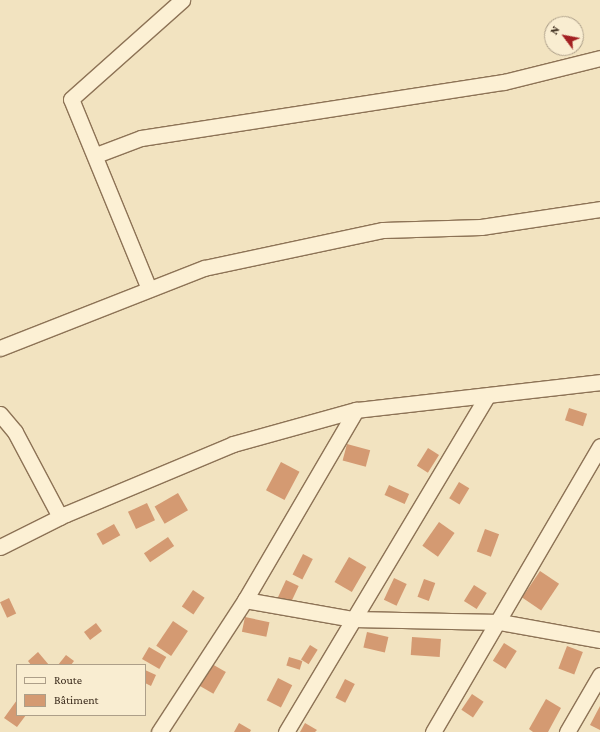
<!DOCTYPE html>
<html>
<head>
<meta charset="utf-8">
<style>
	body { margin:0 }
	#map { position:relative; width:600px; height:732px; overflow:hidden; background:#f2e3c0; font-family:"Crimson Pro",serif }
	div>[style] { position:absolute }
	.building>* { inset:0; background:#d49a72; transform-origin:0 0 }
	.roads { filter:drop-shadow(1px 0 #8d7356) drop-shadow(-1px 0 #8d7356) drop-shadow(0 1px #8d7356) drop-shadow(0 -1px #8d7356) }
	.minor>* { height:15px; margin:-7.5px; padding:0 7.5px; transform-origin:7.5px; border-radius:7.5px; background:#fcf0d4 }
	span { translate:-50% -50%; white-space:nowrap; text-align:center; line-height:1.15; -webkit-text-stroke:3.5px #f9edd1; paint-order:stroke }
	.legend { position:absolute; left:16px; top:664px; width:130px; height:52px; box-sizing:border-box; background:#f9edd1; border:1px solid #ad9f89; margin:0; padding:5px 7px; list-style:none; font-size:12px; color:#3b2b1c }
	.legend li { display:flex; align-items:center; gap:8px; height:20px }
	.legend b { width:20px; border:1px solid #ad9f89 }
	.north { position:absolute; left:544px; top:16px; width:40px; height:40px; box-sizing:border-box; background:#f9edd1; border:1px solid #ad9f89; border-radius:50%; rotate:302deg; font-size:11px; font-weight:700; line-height:16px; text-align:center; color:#3b2b1c }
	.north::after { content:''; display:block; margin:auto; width:14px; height:18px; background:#a32022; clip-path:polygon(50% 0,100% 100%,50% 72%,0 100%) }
</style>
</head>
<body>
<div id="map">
	<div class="building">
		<div style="left:569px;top:408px;width:19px;height:13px;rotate:18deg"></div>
		<div style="left:347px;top:444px;width:24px;height:17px;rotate:15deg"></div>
		<div style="left:428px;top:448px;width:13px;height:21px;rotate:32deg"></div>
		<div style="left:281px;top:462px;width:21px;height:32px;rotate:28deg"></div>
		<div style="left:459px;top:482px;width:12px;height:19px;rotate:31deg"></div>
		<div style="left:389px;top:485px;width:22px;height:11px;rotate:24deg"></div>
		<div style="left:178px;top:493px;width:20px;height:27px;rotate:60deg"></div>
		<div style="left:147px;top:503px;width:19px;height:21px;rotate:65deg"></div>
		<div style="left:439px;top:522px;width:19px;height:29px;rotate:35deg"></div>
		<div style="left:114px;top:524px;width:13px;height:20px;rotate:61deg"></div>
		<div style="left:485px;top:529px;width:15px;height:24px;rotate:20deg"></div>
		<div style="left:168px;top:537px;width:11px;height:29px;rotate:56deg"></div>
		<div style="left:303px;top:554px;width:11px;height:23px;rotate:27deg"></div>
		<div style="left:349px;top:557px;width:20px;height:29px;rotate:30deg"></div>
		<div style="left:540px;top:571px;width:23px;height:32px;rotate:34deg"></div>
		<div style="left:394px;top:578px;width:14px;height:24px;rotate:25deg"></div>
		<div style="left:424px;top:579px;width:12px;height:19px;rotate:20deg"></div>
		<div style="left:286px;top:580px;width:14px;height:22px;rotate:25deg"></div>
		<div style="left:474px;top:585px;width:15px;height:19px;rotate:32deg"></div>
		<div style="left:193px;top:590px;width:14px;height:20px;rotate:34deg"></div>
		<div style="left:9px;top:598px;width:17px;height:10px;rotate:65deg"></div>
		<div style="left:245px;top:617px;width:25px;height:15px;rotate:12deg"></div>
		<div style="left:173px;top:621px;width:18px;height:30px;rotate:34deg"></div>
		<div style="left:96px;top:623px;width:10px;height:15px;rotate:53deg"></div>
		<div style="left:367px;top:632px;width:22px;height:16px;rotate:13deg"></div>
		<div style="left:412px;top:637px;width:29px;height:18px;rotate:4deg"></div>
		<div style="left:504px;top:643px;width:15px;height:21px;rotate:32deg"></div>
		<div style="left:310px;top:645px;width:9px;height:17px;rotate:32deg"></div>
		<div style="left:567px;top:646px;width:17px;height:24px;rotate:21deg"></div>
		<div style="left:149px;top:647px;width:20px;height:14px;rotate:30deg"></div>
		<div style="clip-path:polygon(38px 652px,49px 665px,31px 665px,28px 661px)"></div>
		<div style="clip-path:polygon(66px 655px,74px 661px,71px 665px,58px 665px)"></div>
		<div style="left:289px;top:657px;width:14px;height:9px;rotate:17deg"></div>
		<div style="left:212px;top:664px;width:16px;height:25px;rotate:30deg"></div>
		<div style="clip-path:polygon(145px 670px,156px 675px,151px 686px,145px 683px)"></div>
		<div style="left:278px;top:678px;width:16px;height:25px;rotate:27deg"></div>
		<div style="left:345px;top:679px;width:11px;height:21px;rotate:27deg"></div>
		<div style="left:472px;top:694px;width:14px;height:19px;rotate:34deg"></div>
		<div style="clip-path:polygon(546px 699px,561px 708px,548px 732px,533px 732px,529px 729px)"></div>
		<div style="clip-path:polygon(17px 700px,17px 715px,26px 715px,17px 727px,4px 718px)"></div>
		<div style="clip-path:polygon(600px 706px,600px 730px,590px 725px)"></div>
		<div style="clip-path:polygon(239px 723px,251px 730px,250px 732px,234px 732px)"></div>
		<div style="clip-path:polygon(305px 723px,317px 730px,315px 732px,300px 732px)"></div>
	</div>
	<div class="roads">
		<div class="minor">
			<div style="left:96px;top:155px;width:48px;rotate:-20.7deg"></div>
			<div style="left:141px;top:138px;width:367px;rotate:-8.8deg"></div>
			<div style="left:504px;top:82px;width:99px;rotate:-14deg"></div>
			<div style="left:149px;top:289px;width:205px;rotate:-112.3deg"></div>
			<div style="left:71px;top:99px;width:149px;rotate:-41.7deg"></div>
			<div style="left:0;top:348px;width:219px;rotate:-21.4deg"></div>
			<div style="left:204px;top:268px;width:183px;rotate:-12deg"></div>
			<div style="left:383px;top:230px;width:98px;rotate:-1.8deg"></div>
			<div style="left:481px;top:227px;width:120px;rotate:-8.6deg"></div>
			<div style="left:0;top:414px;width:23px;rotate:50deg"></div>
			<div style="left:15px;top:432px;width:96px;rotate:62.1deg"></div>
			<div style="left:0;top:547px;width:74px;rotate:-26.6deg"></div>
			<div style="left:66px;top:514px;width:181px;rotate:-22.7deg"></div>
			<div style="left:233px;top:444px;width:128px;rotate:-15.5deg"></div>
			<div style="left:356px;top:410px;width:246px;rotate:-6.5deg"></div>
			<div style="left:245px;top:600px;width:110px;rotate:10deg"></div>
			<div style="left:353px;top:619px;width:147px;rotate:1.2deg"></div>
			<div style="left:500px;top:622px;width:102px;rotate:10.2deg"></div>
			<div style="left:159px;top:732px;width:158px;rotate:-56.9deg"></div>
			<div style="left:245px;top:600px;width:220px;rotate:-59.7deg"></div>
			<div style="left:286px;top:732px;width:392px;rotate:-59.1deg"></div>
			<div style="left:433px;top:732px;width:331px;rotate:-59.7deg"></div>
			<div style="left:567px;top:732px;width:66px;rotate:-59.9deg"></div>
		</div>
	</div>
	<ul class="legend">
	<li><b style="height:5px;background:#fcf0d4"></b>Route</li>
	<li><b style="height:11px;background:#d49a72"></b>Bâtiment</li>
	</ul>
	<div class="north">N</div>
</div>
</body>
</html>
